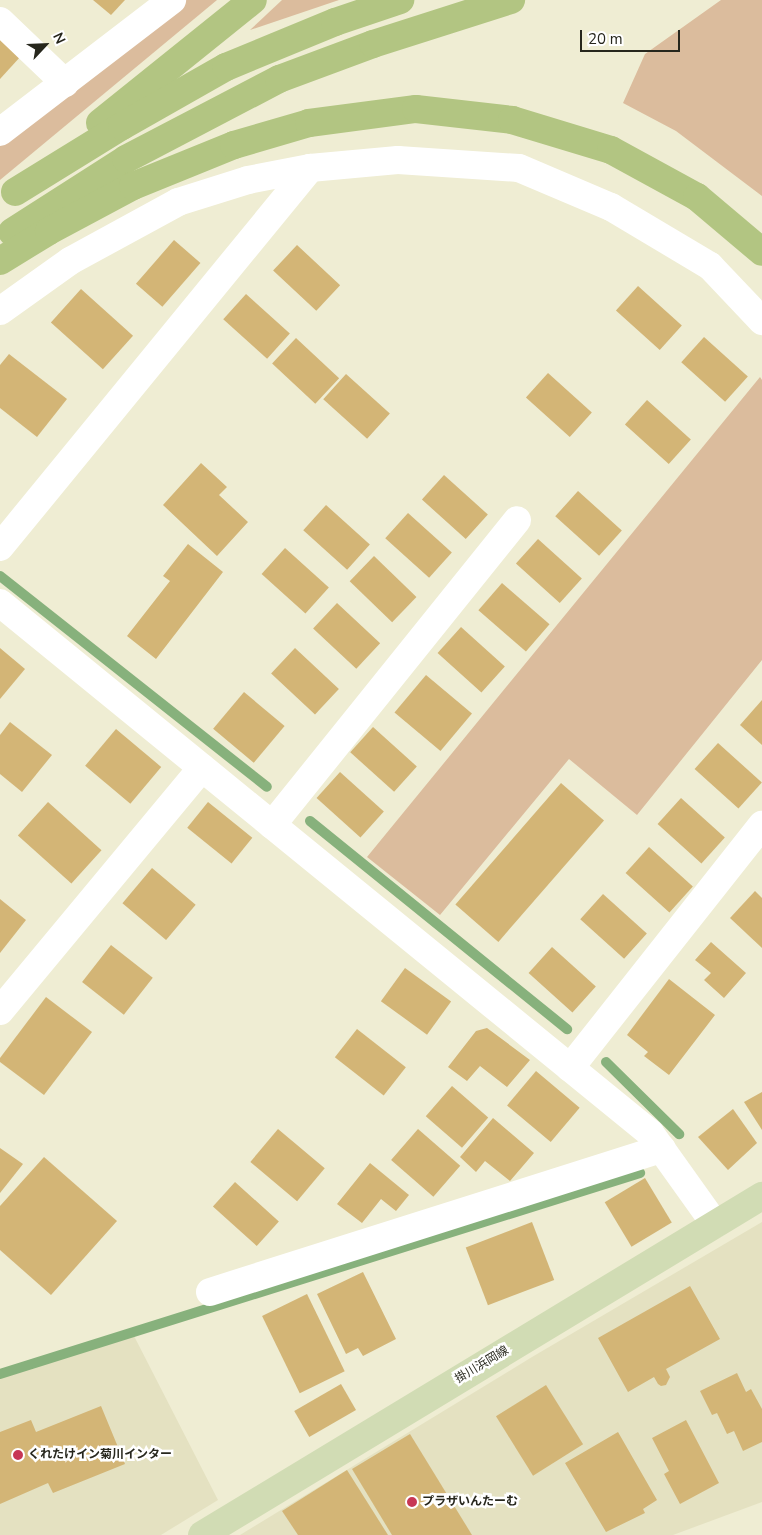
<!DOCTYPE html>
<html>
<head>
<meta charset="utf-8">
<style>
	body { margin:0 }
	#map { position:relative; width:762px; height:1535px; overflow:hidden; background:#efedd3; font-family:"Nunito Sans","Noto Sans JP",sans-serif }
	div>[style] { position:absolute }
	.built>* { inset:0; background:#e4e1c1 }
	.green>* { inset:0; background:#dbbc9d }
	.stream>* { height:10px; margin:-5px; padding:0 5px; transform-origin:5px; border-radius:5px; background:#87b17c }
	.building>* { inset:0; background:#d3b576; transform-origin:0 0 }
	.street>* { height:28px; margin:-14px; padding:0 14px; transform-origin:14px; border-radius:14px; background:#fff }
	.primary>* { height:28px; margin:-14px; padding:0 14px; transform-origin:14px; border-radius:14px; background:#d1dcb4 }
	.highway>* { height:28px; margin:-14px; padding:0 14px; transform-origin:14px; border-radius:14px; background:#b2c582 }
	.dots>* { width:14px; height:14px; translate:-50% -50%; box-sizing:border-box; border:2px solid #fff; border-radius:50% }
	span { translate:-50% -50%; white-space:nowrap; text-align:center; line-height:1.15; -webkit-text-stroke:5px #fff; paint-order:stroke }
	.street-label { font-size:12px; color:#27271d }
	.poi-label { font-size:12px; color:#27271d; font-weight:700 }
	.left { translate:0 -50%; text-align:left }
	.north { position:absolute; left:20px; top:20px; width:50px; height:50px; -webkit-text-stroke:4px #fff; paint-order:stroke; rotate:65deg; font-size:14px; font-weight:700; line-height:20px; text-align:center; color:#27271d }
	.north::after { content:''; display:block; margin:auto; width:18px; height:22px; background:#27271d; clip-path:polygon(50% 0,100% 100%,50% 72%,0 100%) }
	.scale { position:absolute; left:580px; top:30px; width:100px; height:22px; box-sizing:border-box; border:2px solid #27271d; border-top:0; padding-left:6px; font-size:15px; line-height:18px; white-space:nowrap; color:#27271d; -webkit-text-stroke:4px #fff; paint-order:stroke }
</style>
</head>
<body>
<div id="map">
	<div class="built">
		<div style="clip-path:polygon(762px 1222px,762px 1502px,673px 1535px,240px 1535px,532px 1357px)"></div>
		<div style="clip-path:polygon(133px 1334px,218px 1500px,161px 1535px,0 1535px,0 1378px)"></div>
	</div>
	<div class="green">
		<div style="clip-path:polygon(170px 0,217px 0,0 180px,0 132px)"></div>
		<div style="clip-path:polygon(282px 0,339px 0,250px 30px)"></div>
		<div style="clip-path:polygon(721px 0,762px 0,762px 196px,676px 131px,623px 103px,645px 54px)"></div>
		<div style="clip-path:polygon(760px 377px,762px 380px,762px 660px,637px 815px,569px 759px,440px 915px,367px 857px)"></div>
	</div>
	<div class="stream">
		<div style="left:0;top:576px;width:340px;rotate:38.3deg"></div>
		<div style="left:310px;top:821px;width:331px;rotate:39deg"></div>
		<div style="left:606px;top:1062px;width:103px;rotate:44.6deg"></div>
		<div style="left:0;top:1374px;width:671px;rotate:-17.44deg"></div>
	</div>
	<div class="building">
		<div style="clip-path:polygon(93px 0,125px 0,111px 15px)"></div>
		<div style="clip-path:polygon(0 36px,21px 56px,0 79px)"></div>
		<div style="left:174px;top:240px;width:35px;height:58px;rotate:41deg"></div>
		<div style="left:297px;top:245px;width:59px;height:35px;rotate:43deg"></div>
		<div style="left:638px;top:286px;width:59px;height:33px;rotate:42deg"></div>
		<div style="left:81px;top:289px;width:70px;height:45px;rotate:42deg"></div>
		<div style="left:246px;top:294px;width:59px;height:34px;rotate:42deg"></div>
		<div style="left:704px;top:337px;width:59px;height:34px;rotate:42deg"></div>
		<div style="left:296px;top:338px;width:59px;height:35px;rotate:43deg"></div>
		<div style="clip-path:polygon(9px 354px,67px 399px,37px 437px,0 408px,0 365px)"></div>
		<div style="left:548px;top:373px;width:59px;height:33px;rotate:42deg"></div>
		<div style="left:346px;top:374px;width:59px;height:34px;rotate:42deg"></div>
		<div style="left:647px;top:400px;width:59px;height:33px;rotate:42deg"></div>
		<div style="clip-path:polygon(201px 463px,227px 487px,219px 495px,248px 522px,217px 556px,163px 505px)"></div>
		<div style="left:444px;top:475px;width:59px;height:33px;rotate:42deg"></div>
		<div style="left:578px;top:491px;width:59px;height:34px;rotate:42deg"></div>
		<div style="left:326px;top:505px;width:59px;height:34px;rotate:42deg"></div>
		<div style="left:408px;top:513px;width:59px;height:34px;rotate:42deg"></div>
		<div style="left:538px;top:539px;width:59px;height:33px;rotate:42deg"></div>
		<div style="clip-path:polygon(188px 544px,223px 572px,156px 659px,127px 636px,170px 581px,163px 576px)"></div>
		<div style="left:285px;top:548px;width:59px;height:35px;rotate:42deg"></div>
		<div style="left:374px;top:556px;width:59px;height:35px;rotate:44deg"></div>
		<div style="left:502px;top:583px;width:63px;height:36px;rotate:41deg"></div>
		<div style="left:337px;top:603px;width:59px;height:35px;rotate:43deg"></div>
		<div style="left:461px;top:627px;width:59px;height:35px;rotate:42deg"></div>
		<div style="clip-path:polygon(0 648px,25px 669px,0 699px)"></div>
		<div style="left:295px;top:648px;width:60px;height:35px;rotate:43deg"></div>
		<div style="left:426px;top:675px;width:60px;height:49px;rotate:40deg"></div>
		<div style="left:244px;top:692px;width:53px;height:48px;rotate:40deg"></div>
		<div style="clip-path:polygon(762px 700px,762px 745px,740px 725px)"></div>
		<div style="clip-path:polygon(10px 722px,52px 755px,22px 792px,0 774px,0 735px)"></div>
		<div style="left:373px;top:727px;width:59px;height:34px;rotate:42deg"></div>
		<div style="left:116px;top:729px;width:59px;height:48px;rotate:40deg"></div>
		<div style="left:718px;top:743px;width:59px;height:35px;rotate:42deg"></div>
		<div style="left:340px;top:772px;width:59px;height:35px;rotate:42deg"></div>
		<div style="left:561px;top:783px;width:57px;height:161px;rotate:41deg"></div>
		<div style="left:681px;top:798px;width:59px;height:35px;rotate:42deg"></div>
		<div style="left:48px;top:802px;width:72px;height:45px;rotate:42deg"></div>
		<div style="left:208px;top:802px;width:57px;height:33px;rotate:39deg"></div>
		<div style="left:649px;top:847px;width:59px;height:35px;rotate:42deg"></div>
		<div style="left:152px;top:868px;width:57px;height:46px;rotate:40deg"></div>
		<div style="clip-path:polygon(755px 891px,762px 898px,762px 948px,730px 918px)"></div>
		<div style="left:603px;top:894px;width:59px;height:34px;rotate:42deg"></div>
		<div style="clip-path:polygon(0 899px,26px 920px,0 953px)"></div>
		<div style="clip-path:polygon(711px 942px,746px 973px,724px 998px,704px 980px,711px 973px,695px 960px)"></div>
		<div style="left:111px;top:945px;width:53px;height:47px;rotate:38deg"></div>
		<div style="left:552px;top:947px;width:59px;height:35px;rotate:42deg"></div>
		<div style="left:405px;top:968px;width:57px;height:41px;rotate:36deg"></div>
		<div style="clip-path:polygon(669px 979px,715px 1015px,669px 1075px,644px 1056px,648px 1052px,627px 1035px)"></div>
		<div style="clip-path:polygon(46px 997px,92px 1032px,44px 1095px,0 1062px,0 1058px)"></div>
		<div style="clip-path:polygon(487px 1028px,530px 1060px,507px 1087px,480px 1066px,467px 1081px,448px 1067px,476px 1031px)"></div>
		<div style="left:357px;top:1029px;width:62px;height:36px;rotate:38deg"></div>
		<div style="left:536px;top:1071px;width:57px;height:45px;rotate:40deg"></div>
		<div style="left:452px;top:1086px;width:48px;height:40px;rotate:41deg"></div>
		<div style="clip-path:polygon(762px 1092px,762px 1130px,744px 1102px)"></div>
		<div style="clip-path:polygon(733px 1109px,757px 1143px,728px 1170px,698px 1137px)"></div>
		<div style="clip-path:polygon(493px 1118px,534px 1153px,510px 1181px,485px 1161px,476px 1172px,460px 1157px)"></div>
		<div style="left:278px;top:1129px;width:61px;height:43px;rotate:40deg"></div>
		<div style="left:418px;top:1129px;width:56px;height:41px;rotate:41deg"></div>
		<div style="clip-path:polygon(0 1148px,23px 1164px,0 1193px)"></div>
		<div style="clip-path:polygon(44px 1157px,117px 1221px,51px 1295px,0 1250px,0 1206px)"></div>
		<div style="clip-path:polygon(370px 1163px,409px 1195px,396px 1211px,381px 1199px,362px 1223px,337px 1204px)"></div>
		<div style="left:645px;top:1178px;width:52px;height:47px;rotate:59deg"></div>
		<div style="left:235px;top:1182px;width:59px;height:33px;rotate:42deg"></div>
		<div style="left:532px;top:1222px;width:62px;height:71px;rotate:69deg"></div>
		<div style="clip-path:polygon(363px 1272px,396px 1339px,363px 1356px,358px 1348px,346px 1354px,317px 1294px)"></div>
		<div style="clip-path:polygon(690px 1286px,720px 1339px,666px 1369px,670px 1377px,666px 1385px,661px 1386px,658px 1384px,654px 1377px,628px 1392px,598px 1338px)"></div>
		<div style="left:307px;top:1294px;width:86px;height:50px;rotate:64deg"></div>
		<div style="clip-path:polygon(737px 1373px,746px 1392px,751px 1389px,762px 1409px,762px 1442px,743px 1451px,734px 1431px,727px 1434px,717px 1413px,712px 1415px,700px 1391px)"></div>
		<div style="left:341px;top:1384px;width:30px;height:54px;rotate:60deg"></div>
		<div style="left:546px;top:1385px;width:70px;height:59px;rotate:58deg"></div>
		<div style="clip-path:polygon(101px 1406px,125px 1464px,53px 1493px,48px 1483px,0 1504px,0 1432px,31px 1420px,36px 1432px)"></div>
		<div style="clip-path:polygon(686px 1420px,719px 1483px,680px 1504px,664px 1474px,669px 1471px,652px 1438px)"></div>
		<div style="clip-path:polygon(618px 1432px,657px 1500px,643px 1509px,645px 1513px,606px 1532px,565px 1463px)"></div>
		<div style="clip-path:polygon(410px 1434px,472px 1535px,392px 1535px,352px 1469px)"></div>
		<div style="clip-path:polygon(347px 1470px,388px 1535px,298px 1535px,282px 1511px)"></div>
	</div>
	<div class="street">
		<div style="left:0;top:21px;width:90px;rotate:43.6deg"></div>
		<div style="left:0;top:132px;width:217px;rotate:-37.5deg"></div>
		<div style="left:0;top:311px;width:86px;rotate:-35.5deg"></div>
		<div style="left:70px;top:261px;width:123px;rotate:-28.6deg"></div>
		<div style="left:178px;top:202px;width:73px;rotate:-17.4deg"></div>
		<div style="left:248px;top:180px;width:63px;rotate:-11deg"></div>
		<div style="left:310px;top:168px;width:88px;rotate:-5.2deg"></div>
		<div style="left:398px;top:160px;width:121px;rotate:3.8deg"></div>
		<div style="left:519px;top:168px;width:100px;rotate:23deg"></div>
		<div style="left:611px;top:207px;width:115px;rotate:30.8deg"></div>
		<div style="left:710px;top:266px;width:76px;rotate:46.6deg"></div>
		<div style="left:0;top:547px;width:490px;rotate:-50.7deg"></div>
		<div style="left:0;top:603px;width:839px;rotate:39.19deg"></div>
		<div style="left:650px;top:1133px;width:112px;rotate:54.5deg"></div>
		<div style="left:272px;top:825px;width:391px;rotate:-51.2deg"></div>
		<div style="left:0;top:1011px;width:316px;rotate:-50.3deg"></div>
		<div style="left:570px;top:1068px;width:310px;rotate:-51.7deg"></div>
		<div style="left:210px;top:1292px;width:474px;rotate:-17.6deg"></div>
	</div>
	<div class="primary">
		<div style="left:202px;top:1535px;width:655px;rotate:-31.19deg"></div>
	</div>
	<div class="highway">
		<div style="left:100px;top:123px;width:196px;rotate:-38.8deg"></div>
		<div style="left:15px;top:192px;width:126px;rotate:-31.7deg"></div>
		<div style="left:122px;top:126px;width:120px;rotate:-29.6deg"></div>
		<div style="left:226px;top:67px;width:118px;rotate:-22.4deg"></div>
		<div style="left:335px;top:22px;width:69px;rotate:-18.7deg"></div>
		<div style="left:12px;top:232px;width:135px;rotate:-32.6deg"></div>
		<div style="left:126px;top:159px;width:173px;rotate:-27.6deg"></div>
		<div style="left:279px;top:79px;width:100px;rotate:-20.4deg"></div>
		<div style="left:373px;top:44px;width:145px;rotate:-17.7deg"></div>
		<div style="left:0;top:261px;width:57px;rotate:-31.5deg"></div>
		<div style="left:49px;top:231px;width:95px;rotate:-28.2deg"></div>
		<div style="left:133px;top:186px;width:109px;rotate:-22.1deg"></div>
		<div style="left:234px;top:145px;width:78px;rotate:-16.3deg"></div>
		<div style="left:309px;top:123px;width:108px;rotate:-7.5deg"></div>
		<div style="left:416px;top:109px;width:97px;rotate:6.5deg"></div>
		<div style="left:512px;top:120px;width:103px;rotate:16.9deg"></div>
		<div style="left:611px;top:150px;width:98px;rotate:28.7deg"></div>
		<div style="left:697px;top:197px;width:85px;rotate:40.2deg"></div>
	</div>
	<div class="dots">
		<div style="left:18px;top:1455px;background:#c73755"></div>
		<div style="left:412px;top:1502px;background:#c73755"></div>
	</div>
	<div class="street-label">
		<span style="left:482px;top:1365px;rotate:-31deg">掛川浜岡線</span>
	</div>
	<div class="poi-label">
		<span class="left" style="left:28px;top:1455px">くれたけイン菊川インター</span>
		<span class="left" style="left:422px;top:1502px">プラザいんたーむ</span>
	</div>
	<div class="north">N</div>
	<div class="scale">20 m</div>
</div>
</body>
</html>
